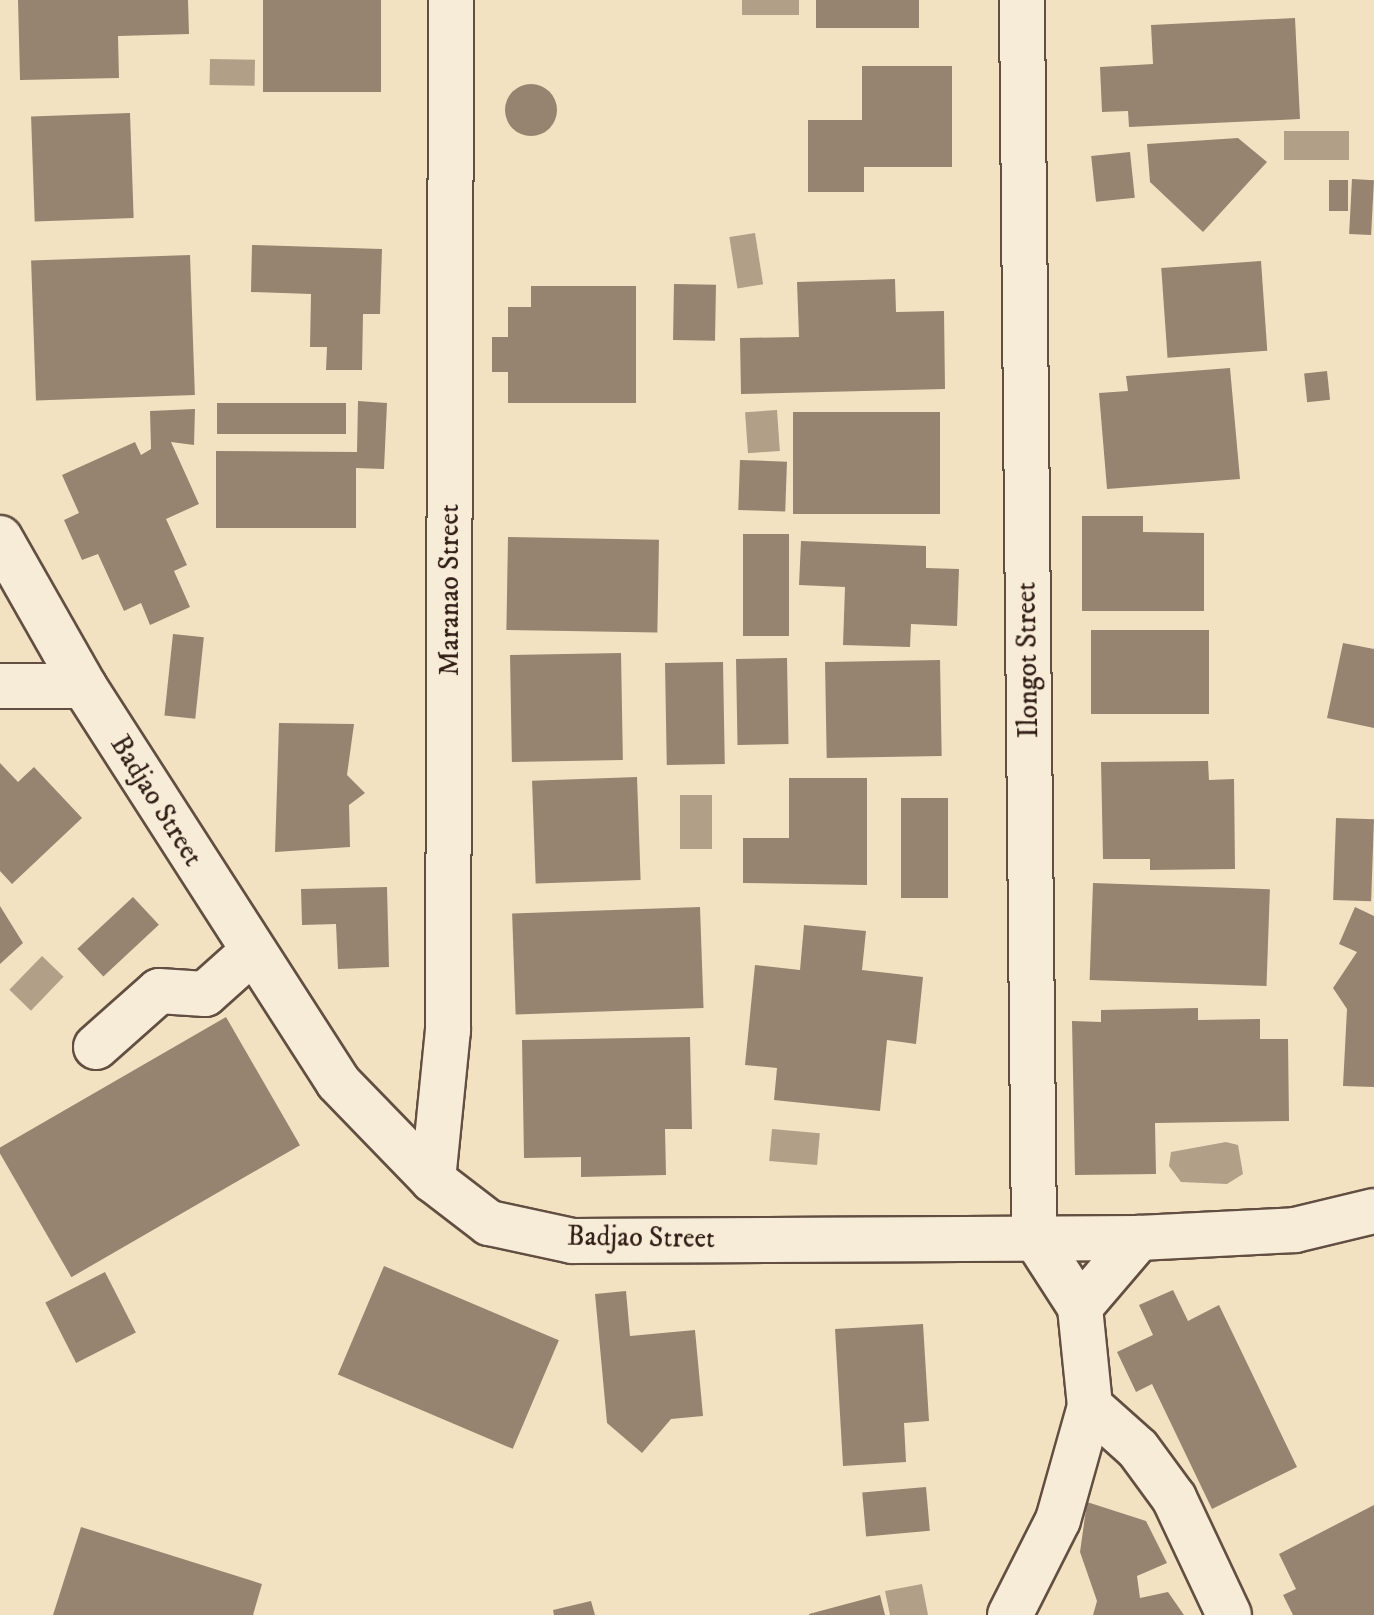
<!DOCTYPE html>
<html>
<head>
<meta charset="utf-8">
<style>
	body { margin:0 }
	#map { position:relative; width:1374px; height:1615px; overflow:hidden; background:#f3e2c2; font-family:"IM FELL DW Pica",serif }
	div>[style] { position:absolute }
	.water>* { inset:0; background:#b19f88; transform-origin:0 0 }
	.building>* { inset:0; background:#968470; transform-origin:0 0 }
	.round { border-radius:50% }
	.roads { filter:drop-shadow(2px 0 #624f42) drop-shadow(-2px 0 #624f42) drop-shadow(0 2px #624f42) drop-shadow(0 -2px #624f42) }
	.minor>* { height:44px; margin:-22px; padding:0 22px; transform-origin:22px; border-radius:22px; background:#f7ecd7 }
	span { translate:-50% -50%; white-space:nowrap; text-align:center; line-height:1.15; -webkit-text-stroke:6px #f7ecd7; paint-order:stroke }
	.street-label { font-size:28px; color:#311e17 }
</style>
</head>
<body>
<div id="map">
	<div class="water">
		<div style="left:742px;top:0;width:57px;height:15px"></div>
		<div style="left:210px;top:59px;width:45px;height:26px;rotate:1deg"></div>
		<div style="left:1349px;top:131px;width:29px;height:65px;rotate:90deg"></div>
		<div style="left:755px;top:233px;width:52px;height:26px;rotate:81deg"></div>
		<div style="left:777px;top:410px;width:41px;height:32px;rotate:86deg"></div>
		<div style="left:680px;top:795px;width:32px;height:54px"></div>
		<div style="left:42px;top:956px;width:30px;height:47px;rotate:44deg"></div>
		<div style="left:772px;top:1129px;width:48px;height:32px;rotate:5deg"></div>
		<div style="clip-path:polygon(1226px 1142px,1238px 1145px,1243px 1174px,1227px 1184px,1181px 1182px,1169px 1166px,1171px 1152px)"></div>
		<div style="clip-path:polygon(922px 1584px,928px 1615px,890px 1615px,885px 1591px)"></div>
	</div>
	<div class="building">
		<div style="clip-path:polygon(18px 0,188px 0,189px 34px,118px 36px,119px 78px,20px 80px)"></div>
		<div style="left:263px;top:0;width:118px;height:92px"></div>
		<div style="left:816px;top:0;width:103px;height:28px"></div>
		<div style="clip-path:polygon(1295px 18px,1300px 119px,1129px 127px,1128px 111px,1102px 112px,1100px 67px,1153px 64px,1151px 25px)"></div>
		<div style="clip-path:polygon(862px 66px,952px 66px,952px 167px,864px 167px,864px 192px,808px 192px,808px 120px,862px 120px)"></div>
		<div class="round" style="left:505px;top:84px;width:52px;height:52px"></div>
		<div style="left:130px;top:113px;width:105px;height:99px;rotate:88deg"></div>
		<div style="clip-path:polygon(1238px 138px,1267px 162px,1203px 232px,1150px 182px,1147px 144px)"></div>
		<div style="left:1130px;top:152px;width:46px;height:39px;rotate:84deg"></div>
		<div style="left:1352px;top:179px;width:22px;height:55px;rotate:3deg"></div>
		<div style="left:1329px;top:180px;width:19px;height:31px"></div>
		<div style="clip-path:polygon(252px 245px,382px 249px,380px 314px,363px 314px,362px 370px,326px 370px,327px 347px,310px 347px,311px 294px,251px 292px)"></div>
		<div style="left:190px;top:255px;width:140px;height:159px;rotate:88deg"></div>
		<div style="left:1261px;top:261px;width:90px;height:100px;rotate:86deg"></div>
		<div style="clip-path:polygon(895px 279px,896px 312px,944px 311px,945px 389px,741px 394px,740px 338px,799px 337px,797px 282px)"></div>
		<div style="left:674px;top:284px;width:42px;height:56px;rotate:1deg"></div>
		<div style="clip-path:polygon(531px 286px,636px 286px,636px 403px,508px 403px,508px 372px,492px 372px,492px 337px,508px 337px,508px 307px,531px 307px)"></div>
		<div style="clip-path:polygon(1230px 368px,1240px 479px,1107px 489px,1099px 393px,1128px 391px,1126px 376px)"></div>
		<div style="left:1327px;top:371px;width:29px;height:23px;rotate:84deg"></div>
		<div style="clip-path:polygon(358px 401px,387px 403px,384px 469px,356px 468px,356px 528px,216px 528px,216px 451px,357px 452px)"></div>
		<div style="left:217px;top:403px;width:129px;height:31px"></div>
		<div style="clip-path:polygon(195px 409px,194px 445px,171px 442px,199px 504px,166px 519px,187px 565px,174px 571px,190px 607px,150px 625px,141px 603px,124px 611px,98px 554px,82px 560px,64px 520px,79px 513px,62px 475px,135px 442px,141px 455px,151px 449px,150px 411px)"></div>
		<div style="left:793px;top:412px;width:147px;height:102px"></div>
		<div style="left:740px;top:460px;width:47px;height:50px;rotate:2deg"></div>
		<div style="clip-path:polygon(1082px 516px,1143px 516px,1143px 532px,1204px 533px,1204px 611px,1082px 611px)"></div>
		<div style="left:743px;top:534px;width:46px;height:102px"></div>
		<div style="left:508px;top:537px;width:151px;height:93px;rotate:1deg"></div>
		<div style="clip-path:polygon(801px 541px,926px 546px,926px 568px,959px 569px,957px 626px,911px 624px,910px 647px,843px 645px,845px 587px,799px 585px)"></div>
		<div style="left:1091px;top:630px;width:118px;height:84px"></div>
		<div style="left:173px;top:634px;width:31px;height:82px;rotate:6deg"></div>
		<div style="clip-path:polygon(1343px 643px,1374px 649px,1374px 728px,1327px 718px)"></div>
		<div style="left:621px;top:653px;width:107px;height:111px;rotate:89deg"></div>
		<div style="left:787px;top:658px;width:86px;height:51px;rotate:89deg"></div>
		<div style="left:940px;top:660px;width:96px;height:115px;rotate:89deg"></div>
		<div style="left:723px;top:662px;width:102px;height:58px;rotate:89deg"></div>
		<div style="clip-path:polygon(279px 723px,354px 724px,347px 775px,365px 793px,349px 805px,350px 847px,275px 852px)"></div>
		<div style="clip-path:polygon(1208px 761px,1209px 780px,1234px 779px,1235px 869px,1150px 870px,1150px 859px,1103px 859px,1101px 762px)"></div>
		<div style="clip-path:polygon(0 763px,18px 782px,34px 767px,82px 818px,12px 884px,0 871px)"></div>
		<div style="left:637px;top:777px;width:103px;height:105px;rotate:88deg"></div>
		<div style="clip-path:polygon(789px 778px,867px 778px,867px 885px,743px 883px,743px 838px,789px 838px)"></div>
		<div style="left:901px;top:798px;width:47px;height:100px"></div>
		<div style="left:1336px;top:818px;width:38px;height:82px;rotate:2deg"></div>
		<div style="left:1093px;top:883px;width:177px;height:97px;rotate:2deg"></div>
		<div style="clip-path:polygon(387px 887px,389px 967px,338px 969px,336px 924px,302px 925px,301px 889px)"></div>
		<div style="left:133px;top:897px;width:38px;height:76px;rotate:47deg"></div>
		<div style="clip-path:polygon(0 906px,23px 943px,0 964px)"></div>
		<div style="left:700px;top:907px;width:101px;height:188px;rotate:88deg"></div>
		<div style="clip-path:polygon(1355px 907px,1374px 916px,1374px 1087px,1343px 1086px,1347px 1009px,1333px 988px,1357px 952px,1339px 944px)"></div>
		<div style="clip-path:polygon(804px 925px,866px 931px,862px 970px,923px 977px,916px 1044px,887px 1040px,880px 1111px,774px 1100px,777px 1068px,745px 1065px,755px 965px,800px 970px)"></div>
		<div style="clip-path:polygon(1198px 1008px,1198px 1020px,1260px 1019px,1260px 1039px,1288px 1039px,1289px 1121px,1155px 1123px,1156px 1174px,1075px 1175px,1072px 1021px,1101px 1022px,1101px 1010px)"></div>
		<div style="left:226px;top:1017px;width:148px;height:264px;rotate:60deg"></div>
		<div style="clip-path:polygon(690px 1037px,692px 1129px,665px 1129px,666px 1175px,581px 1177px,581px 1157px,524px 1158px,522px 1040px)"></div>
		<div style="left:384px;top:1266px;width:190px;height:118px;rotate:23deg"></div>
		<div style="left:105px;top:1272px;width:68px;height:67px;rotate:63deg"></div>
		<div style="clip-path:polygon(1173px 1290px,1188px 1321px,1219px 1305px,1297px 1467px,1212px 1509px,1152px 1384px,1136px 1392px,1117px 1352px,1153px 1335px,1139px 1305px)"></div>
		<div style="clip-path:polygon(626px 1291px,630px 1336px,695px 1330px,703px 1416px,671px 1419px,642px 1453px,607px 1423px,595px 1294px)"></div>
		<div style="clip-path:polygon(923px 1324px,929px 1421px,904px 1423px,906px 1462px,843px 1466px,835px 1329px)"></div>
		<div style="left:926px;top:1487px;width:44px;height:64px;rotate:85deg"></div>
		<div style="clip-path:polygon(1087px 1502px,1146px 1521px,1167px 1563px,1137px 1576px,1140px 1598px,1168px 1592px,1184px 1615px,1093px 1615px,1097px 1601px,1080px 1552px)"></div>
		<div style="clip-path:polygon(1374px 1505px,1374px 1615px,1293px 1615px,1283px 1595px,1296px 1589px,1279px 1554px)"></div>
		<div style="clip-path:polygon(81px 1527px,262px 1584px,253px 1615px,53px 1615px)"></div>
		<div style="clip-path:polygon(880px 1595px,885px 1615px,809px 1615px,809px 1614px)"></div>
		<div style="clip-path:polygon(591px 1601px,595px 1615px,554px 1615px,553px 1610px)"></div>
	</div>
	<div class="roads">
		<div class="minor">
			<div style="left:0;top:538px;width:170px;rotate:60.4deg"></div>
			<div style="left:84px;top:686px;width:470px;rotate:57.3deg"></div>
			<div style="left:338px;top:1082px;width:136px;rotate:45.9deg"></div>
			<div style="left:433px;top:1180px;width:71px;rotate:37.5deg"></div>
			<div style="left:489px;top:1223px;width:85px;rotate:12.2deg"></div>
			<div style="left:572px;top:1241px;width:567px;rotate:-0.3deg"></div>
			<div style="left:1139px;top:1238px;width:156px;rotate:-2.9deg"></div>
			<div style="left:1295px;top:1230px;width:81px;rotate:-13.5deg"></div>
			<div style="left:0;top:686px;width:84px"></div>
			<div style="left:96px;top:1047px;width:84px;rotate:-41.6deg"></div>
			<div style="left:159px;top:991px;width:46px;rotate:3.7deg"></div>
			<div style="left:205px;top:994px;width:63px;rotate:-41.8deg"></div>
			<div style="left:433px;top:1180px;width:150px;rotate:-84.3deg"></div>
			<div style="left:448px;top:1031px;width:1031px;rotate:-89.83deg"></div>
			<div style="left:1080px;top:1307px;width:91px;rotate:-49.5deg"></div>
			<div style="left:1090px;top:1406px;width:64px;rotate:41.9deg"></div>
			<div style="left:1138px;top:1449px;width:61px;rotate:53.7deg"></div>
			<div style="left:1174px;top:1498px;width:129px;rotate:64.8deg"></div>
			<div style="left:1010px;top:1615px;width:106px;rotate:-63.2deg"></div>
			<div style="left:1058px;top:1520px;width:118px;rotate:-74.3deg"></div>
			<div style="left:1090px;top:1406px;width:100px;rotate:-95.8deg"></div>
			<div style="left:1080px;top:1307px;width:85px;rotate:-122.9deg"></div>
			<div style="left:1034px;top:1236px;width:1236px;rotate:-90.56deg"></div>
		</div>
	</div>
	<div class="street-label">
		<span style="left:450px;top:590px;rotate:-90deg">Maranao Street</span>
		<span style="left:1028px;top:660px;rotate:-91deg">Ilongot Street</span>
		<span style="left:156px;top:801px;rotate:58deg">Badjao Street</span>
		<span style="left:641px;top:1238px;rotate:1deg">Badjao Street</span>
	</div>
</div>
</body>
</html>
